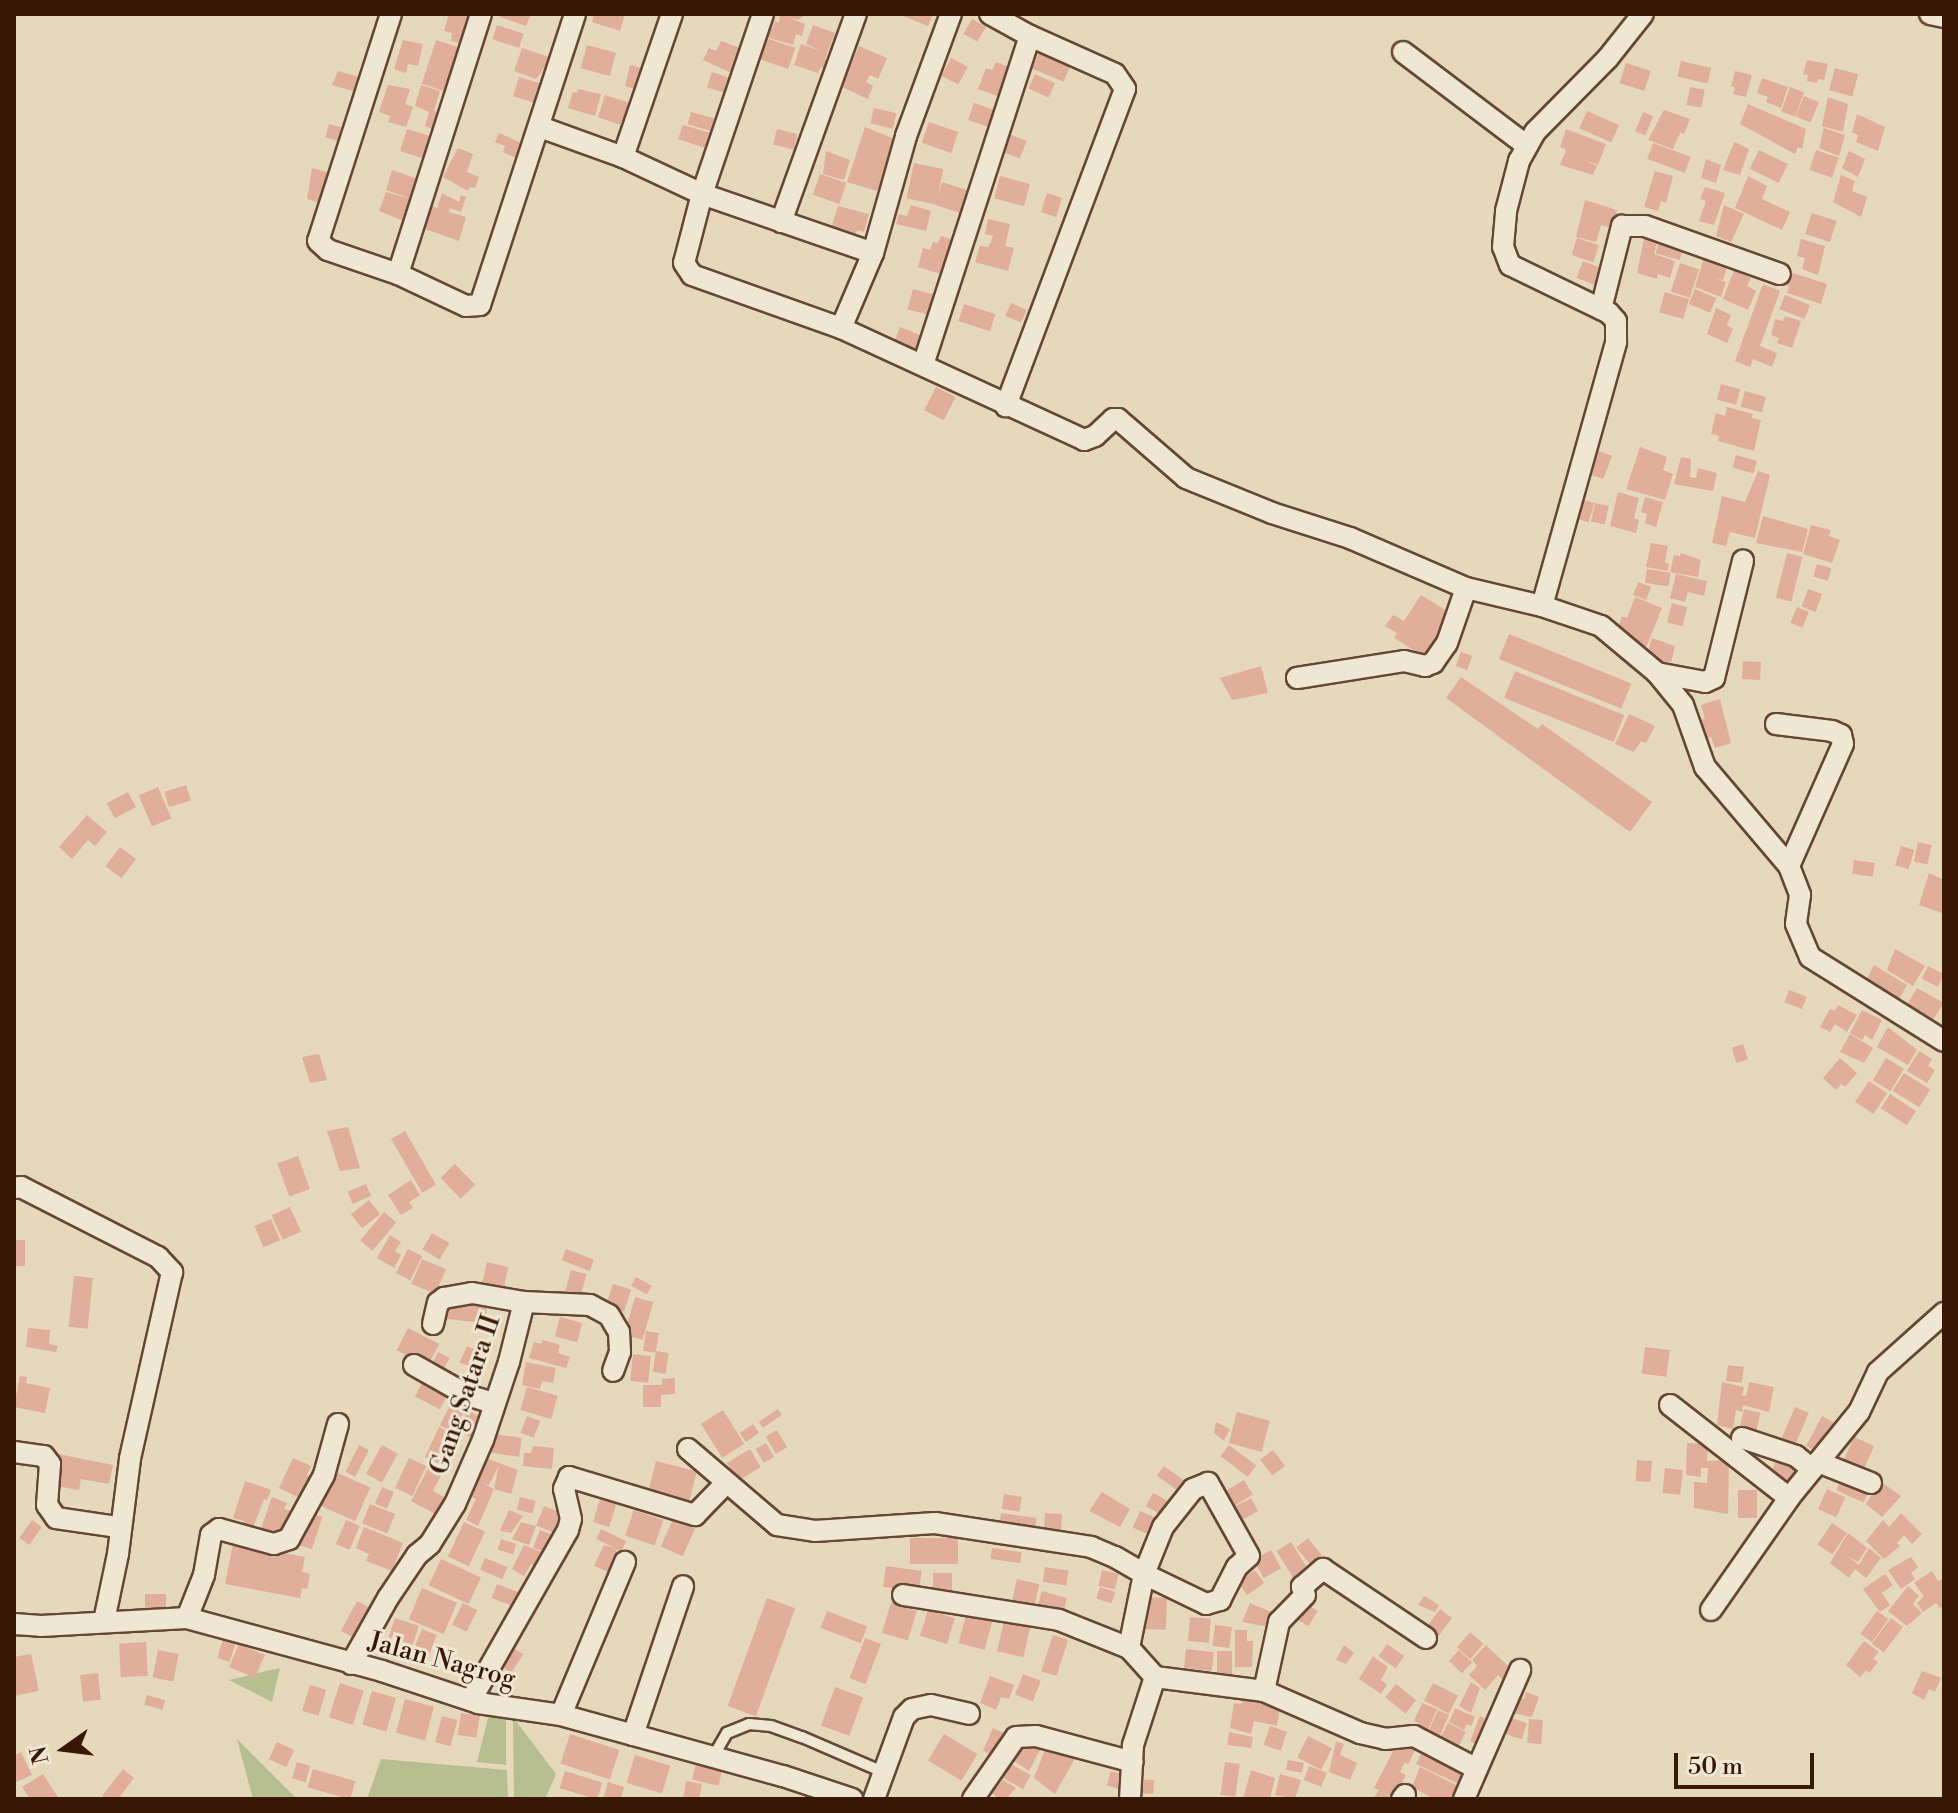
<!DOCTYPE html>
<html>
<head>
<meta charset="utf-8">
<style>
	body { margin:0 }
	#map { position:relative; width:1958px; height:1813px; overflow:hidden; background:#e6d8bb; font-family:"Libre Bodoni",serif }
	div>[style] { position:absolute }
	.green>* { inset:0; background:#b7be8f }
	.building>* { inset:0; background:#e1ae9a; transform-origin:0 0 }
	.roads { filter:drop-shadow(2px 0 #644734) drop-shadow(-2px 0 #644734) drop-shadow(0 2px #644734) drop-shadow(0 -2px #644734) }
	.service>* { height:10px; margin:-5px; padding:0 5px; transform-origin:5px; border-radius:5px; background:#efe6d3 }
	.minor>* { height:20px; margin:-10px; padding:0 10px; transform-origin:10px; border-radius:10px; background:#efe6d3 }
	span { translate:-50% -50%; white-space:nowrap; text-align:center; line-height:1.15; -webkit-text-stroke:6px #efe6d3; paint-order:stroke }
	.street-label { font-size:26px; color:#381707 }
	.frame { position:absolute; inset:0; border:16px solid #381707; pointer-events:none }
	.north { position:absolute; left:24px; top:1709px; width:80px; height:80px; -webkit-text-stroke:6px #efe6d3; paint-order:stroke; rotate:256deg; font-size:22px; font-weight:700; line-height:32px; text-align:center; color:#381707 }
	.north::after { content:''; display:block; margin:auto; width:28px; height:36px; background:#381707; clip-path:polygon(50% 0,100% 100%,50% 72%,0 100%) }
	.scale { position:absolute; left:1674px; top:1753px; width:140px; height:36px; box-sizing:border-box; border:4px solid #381707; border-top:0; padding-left:10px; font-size:24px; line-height:28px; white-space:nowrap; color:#381707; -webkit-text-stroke:6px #efe6d3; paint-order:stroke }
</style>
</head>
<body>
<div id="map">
	<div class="green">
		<div style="clip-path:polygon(280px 1668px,272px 1702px,229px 1680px)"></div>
		<div style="clip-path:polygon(489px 1714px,506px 1716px,506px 1765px,477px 1762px)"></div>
		<div style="clip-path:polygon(513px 1717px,556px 1774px,545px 1799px,514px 1799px)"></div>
		<div style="clip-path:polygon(237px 1739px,297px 1799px,253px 1799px)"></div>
		<div style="clip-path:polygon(381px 1759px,507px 1770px,508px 1799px,367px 1799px)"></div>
	</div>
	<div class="building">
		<div style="clip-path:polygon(449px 14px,473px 14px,464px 44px,451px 41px,452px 33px,444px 31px)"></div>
		<div style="clip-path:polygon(501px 14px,531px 14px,526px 26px,500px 17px)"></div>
		<div style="clip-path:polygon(594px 14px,625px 14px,620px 31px,592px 22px)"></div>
		<div style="clip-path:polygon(780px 14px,806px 14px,798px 20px,787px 17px,805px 24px,802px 36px,796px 34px,793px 45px,766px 37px,768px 28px,772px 29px,775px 21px,779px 23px)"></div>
		<div style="clip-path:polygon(898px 14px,933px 14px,928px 26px)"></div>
		<div style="left:972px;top:19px;width:16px;height:17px;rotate:30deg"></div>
		<div style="left:497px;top:25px;width:28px;height:15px;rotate:18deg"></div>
		<div style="clip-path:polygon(813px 25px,835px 33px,825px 59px,828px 61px,825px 69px,821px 67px,818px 73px,794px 65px,801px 44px,821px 51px,806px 44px)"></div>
		<div style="left:766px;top:38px;width:31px;height:22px;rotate:19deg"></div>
		<div style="clip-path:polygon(403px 40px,423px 44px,418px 66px,408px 64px,406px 73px,394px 69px)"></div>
		<div style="left:436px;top:40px;width:29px;height:46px;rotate:18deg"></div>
		<div style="clip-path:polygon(721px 41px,740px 48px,734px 60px,738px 62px,734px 74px,703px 60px,709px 48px,716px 51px)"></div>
		<div style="left:587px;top:45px;width:30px;height:24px;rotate:15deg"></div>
		<div style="clip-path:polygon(859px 46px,887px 58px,878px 79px,870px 75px,866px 82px,873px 86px,868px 99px,842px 87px)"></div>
		<div style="clip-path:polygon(522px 48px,552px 58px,549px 68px,545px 67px,536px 79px,514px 71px)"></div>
		<div style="left:1040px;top:50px;width:34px;height:20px;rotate:23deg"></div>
		<div style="left:951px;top:58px;width:19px;height:20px;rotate:28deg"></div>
		<div style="clip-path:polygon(1807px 60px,1828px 64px,1824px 80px,1818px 79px,1817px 83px,1807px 81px,1808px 75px,1803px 74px)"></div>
		<div style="left:1681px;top:61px;width:31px;height:16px;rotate:13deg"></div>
		<div style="clip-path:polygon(996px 62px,1009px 67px,998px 96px,978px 89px,986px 68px,992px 70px)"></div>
		<div style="left:1626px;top:63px;width:26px;height:21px;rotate:18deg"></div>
		<div style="clip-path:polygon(630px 65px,642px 68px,635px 89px,625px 86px)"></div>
		<div style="left:1835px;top:68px;width:24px;height:23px;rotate:15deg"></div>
		<div style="clip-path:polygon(338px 71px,363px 78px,357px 92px,332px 85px)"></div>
		<div style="clip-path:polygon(1735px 71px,1752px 75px,1746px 97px,1733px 94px,1735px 87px,1731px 86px)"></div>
		<div style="left:712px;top:72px;width:20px;height:16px;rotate:18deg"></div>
		<div style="left:1035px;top:74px;width:22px;height:16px;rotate:24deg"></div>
		<div style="left:519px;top:77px;width:24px;height:20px;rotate:17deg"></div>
		<div style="clip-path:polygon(1762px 78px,1788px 87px,1781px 108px,1766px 102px,1768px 97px,1757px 93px)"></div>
		<div style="clip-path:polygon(388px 85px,410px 89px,405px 104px,413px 107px,406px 127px,388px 122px,390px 116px,379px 112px)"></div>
		<div style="clip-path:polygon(421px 85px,440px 91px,434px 111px,441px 114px,435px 130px,425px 126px,429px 112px,415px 106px)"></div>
		<div style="left:1690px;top:87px;width:15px;height:18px;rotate:11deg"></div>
		<div style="left:1790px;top:87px;width:15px;height:26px;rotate:20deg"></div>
		<div style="clip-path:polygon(578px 89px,601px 94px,595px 116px,568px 108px,573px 92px,577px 93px)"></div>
		<div style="clip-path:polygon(605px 95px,633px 104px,627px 120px,623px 119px,620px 125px,598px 117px)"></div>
		<div style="left:1804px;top:96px;width:16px;height:22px;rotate:22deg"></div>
		<div style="clip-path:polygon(1828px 97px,1848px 104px,1843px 132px,1822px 126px)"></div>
		<div style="left:974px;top:103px;width:21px;height:18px;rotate:19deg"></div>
		<div style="clip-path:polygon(1748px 104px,1806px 129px,1802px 149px,1798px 147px,1795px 154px,1740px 124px)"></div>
		<div style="left:874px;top:108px;width:23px;height:16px;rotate:13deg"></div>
		<div style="clip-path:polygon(1664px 110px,1690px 119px,1684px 134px,1670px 129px,1680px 133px,1673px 149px,1648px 140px)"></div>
		<div style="left:1587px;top:111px;width:35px;height:19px;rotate:24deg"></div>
		<div style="left:691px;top:112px;width:24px;height:13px;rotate:15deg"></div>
		<div style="left:1643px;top:112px;width:11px;height:21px;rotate:22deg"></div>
		<div style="clip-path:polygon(1857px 114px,1885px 127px,1878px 151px,1856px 142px,1858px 135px,1852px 132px)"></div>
		<div style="left:929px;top:122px;width:31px;height:22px;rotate:19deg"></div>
		<div style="left:329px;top:124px;width:20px;height:14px;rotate:15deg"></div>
		<div style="clip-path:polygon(683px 125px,711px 133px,708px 149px,678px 139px)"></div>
		<div style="clip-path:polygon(865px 127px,897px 140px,877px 191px,847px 182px)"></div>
		<div style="clip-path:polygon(1824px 128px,1845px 135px,1839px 156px,1819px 148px)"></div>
		<div style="clip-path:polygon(407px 129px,437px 138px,425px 159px,400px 151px)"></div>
		<div style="left:777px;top:129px;width:21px;height:16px;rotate:14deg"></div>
		<div style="clip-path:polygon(1566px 129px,1606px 144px,1598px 165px,1583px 159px,1597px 166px,1593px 175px,1560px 165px,1566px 150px,1560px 147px)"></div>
		<div style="clip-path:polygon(499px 133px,524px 144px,518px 159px,503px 152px,505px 146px,495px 142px)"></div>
		<div style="left:1006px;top:133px;width:22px;height:19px;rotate:21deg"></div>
		<div style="clip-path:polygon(1734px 142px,1749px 149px,1740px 175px,1723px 170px)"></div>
		<div style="left:1653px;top:143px;width:40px;height:17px;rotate:20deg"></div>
		<div style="clip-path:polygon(458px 148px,473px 154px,467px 172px,479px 177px,475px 188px,470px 187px,468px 191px,443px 177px)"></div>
		<div style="left:1759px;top:150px;width:32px;height:21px;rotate:26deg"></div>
		<div style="left:1816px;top:150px;width:24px;height:21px;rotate:19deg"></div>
		<div style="clip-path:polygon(826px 151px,850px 160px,844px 180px,823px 174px)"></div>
		<div style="clip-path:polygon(1849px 151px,1865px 159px,1858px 177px,1842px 168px)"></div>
		<div style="clip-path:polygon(1706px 159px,1721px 165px,1716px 183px,1701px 178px)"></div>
		<div style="left:914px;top:163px;width:30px;height:36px;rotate:12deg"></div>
		<div style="clip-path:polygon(312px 168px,333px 174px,323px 204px,307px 199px)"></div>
		<div style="clip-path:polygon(392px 170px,426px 182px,409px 223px,379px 211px,386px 192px,414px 200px,386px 190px)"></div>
		<div style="clip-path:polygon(1655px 171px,1673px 176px,1666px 203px,1661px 201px,1658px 211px,1644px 207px)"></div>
		<div style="left:820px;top:174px;width:28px;height:22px;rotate:19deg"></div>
		<div style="clip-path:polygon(1841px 175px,1855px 181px,1852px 191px,1867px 197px,1861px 217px,1833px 202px)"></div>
		<div style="left:1000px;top:176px;width:31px;height:23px;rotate:15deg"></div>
		<div style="clip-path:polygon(1748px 176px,1767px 186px,1762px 199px,1790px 212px,1782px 230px,1735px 208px)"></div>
		<div style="left:942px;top:182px;width:29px;height:24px;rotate:18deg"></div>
		<div style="clip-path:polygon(1705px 187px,1725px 193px,1714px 225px,1699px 221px,1706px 201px,1700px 199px)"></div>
		<div style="clip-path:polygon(442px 193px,459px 202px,461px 195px,466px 197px,461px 212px,450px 208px,449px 212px,466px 217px,459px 241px,425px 229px,432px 206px,437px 208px)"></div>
		<div style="left:1047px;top:193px;width:16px;height:20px;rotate:18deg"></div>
		<div style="clip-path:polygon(1585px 200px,1617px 210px,1613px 228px,1601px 225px,1596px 242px,1576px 237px)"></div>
		<div style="clip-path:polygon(911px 205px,931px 211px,926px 231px,896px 224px,899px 214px,907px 216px)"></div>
		<div style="clip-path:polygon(1724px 205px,1744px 214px,1731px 242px,1716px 236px)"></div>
		<div style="clip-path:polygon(838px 206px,869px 214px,864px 232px,857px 230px,854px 240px,830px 232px)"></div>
		<div style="left:1812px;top:213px;width:26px;height:22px;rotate:18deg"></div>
		<div style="clip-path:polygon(988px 219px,1010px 224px,1005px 246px,1014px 248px,1008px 271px,975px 262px,980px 246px,988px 247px,991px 242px,993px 236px,985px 234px)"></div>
		<div style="clip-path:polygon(1646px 229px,1660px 233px,1654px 254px,1675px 261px,1670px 278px,1658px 274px,1657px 279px,1637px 273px)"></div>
		<div style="clip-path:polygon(941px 236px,955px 240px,944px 275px,918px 267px,923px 248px,930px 250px,933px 242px,938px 243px)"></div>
		<div style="left:1577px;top:238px;width:23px;height:18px;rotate:18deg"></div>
		<div style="left:1660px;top:238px;width:25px;height:16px;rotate:16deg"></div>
		<div style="clip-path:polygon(1801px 239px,1825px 246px,1818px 275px,1802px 269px,1805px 258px,1797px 256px)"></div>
		<div style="clip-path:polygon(1704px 258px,1728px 265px,1723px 280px,1714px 278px,1726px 282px,1721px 297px,1695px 287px)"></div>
		<div style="left:1583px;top:261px;width:22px;height:18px;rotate:21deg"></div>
		<div style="left:1680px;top:263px;width:20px;height:30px;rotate:18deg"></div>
		<div style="clip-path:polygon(1734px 270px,1751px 278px,1747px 286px,1756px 291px,1748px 310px,1723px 299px)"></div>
		<div style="clip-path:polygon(1787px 271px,1827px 284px,1821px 304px,1787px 293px,1789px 286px,1783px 284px)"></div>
		<div style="clip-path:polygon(1763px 284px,1780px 291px,1760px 346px,1777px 353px,1772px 367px,1753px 359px,1750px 367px,1735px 361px)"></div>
		<div style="left:913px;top:289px;width:30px;height:21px;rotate:15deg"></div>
		<div style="left:1695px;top:289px;width:23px;height:16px;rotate:23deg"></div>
		<div style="left:1665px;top:292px;width:25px;height:21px;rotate:16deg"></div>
		<div style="left:1785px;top:295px;width:27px;height:15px;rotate:22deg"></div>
		<div style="left:1011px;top:303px;width:17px;height:14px;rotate:24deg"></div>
		<div style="left:964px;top:304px;width:33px;height:18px;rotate:18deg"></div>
		<div style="clip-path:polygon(1716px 308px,1731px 315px,1727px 325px,1733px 329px,1727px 343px,1707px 334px)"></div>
		<div style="clip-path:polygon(1785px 316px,1801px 321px,1792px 348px,1777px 343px,1779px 338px,1771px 335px,1775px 319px,1783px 321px)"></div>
		<div style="clip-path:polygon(900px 327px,928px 338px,922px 352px,910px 348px,908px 354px,892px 347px)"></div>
		<div style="left:1721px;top:384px;width:20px;height:16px;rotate:15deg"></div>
		<div style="left:936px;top:387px;width:22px;height:26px;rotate:27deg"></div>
		<div style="left:1745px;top:391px;width:22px;height:16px;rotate:16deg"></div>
		<div style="clip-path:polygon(1727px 407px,1753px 414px,1752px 418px,1761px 420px,1754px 451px,1718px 441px,1719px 436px,1711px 434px,1716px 413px,1725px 416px)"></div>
		<div style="clip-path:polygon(1640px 447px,1667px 457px,1663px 470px,1673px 474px,1665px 500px,1626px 489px)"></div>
		<div style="left:1599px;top:451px;width:14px;height:25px;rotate:21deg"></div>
		<div style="left:1736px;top:455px;width:22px;height:13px;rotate:16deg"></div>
		<div style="clip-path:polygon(1681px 457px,1691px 459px,1690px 477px,1696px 478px,1698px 468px,1717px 473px,1713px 491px,1674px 484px)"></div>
		<div style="clip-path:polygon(1758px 471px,1770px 475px,1755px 538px,1730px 532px,1726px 546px,1712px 543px,1722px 496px,1745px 502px)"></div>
		<div style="clip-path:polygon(1618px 492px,1639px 498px,1634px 518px,1639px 520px,1636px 533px,1610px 526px)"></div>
		<div style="clip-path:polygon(1645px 497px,1663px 502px,1656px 527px,1645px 523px,1647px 514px,1641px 512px)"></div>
		<div style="left:1581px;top:499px;width:14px;height:20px;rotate:17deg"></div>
		<div style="left:1595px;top:503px;width:14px;height:19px;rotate:12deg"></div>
		<div style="clip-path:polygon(1763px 516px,1808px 529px,1802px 552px,1756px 543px)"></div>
		<div style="clip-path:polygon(1811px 525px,1831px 530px,1829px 536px,1840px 540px,1832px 563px,1803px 554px)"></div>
		<div style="clip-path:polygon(1651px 543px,1668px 546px,1665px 563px,1669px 564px,1668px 571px,1646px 567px)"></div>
		<div style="clip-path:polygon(1681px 553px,1701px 560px,1698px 577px,1670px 572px,1674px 555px,1680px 556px)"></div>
		<div style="left:1787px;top:553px;width:16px;height:46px;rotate:14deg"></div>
		<div style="left:1817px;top:564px;width:15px;height:13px;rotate:16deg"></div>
		<div style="left:1647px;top:569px;width:24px;height:14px;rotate:9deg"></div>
		<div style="clip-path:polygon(1676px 574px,1707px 581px,1704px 596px,1688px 592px,1685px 602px,1670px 598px)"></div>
		<div style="left:1638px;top:582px;width:14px;height:14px;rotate:21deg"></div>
		<div style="left:1808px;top:589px;width:15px;height:19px;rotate:20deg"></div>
		<div style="clip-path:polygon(1421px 595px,1455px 616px,1426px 658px,1394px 638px,1397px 633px,1385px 626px,1393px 615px,1404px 621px)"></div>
		<div style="clip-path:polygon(1635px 597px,1662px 608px,1645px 650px,1617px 629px,1622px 616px,1627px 618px)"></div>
		<div style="left:1672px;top:603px;width:16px;height:20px;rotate:15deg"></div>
		<div style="left:1797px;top:607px;width:13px;height:17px;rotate:23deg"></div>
		<div style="left:1509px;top:634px;width:132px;height:27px;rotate:22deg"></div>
		<div style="clip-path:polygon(1652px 638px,1675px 646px,1671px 662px,1653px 661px,1654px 657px,1647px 654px)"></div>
		<div style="left:1461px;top:652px;width:12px;height:15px;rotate:20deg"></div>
		<div style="left:1743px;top:661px;width:18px;height:18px;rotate:3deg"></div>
		<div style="clip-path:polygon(1261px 666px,1268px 693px,1232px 700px,1220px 678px)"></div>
		<div style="left:1515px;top:671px;width:118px;height:29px;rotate:22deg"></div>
		<div style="clip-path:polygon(1461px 677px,1538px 729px,1542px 724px,1652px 802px,1630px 832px,1446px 698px)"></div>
		<div style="clip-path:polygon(1720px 699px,1731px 743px,1715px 748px,1711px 737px,1702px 739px,1697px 721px,1705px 719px,1701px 705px)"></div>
		<div style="clip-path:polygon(1629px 714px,1655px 726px,1646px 743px,1641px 741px,1634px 752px,1615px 744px)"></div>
		<div style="left:186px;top:785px;width:16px;height:23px;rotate:72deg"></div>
		<div style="left:158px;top:787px;width:34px;height:21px;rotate:67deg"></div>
		<div style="left:128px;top:792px;width:17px;height:24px;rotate:62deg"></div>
		<div style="clip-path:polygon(87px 815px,107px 832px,95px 846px,88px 840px,72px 859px,59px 847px)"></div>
		<div style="left:1918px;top:842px;width:14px;height:20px;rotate:12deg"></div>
		<div style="left:1901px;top:846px;width:14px;height:20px;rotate:17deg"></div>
		<div style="left:120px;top:847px;width:20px;height:24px;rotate:37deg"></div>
		<div style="left:1854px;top:860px;width:21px;height:14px;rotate:8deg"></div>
		<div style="clip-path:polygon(1929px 873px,1944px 880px,1942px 913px,1919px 905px)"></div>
		<div style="clip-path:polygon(1895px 949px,1925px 966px,1913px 986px,1887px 970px)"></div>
		<div style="clip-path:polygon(1874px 965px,1907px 985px,1896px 1004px,1866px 981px)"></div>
		<div style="left:1928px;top:966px;width:18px;height:14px;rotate:27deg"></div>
		<div style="clip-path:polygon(1917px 988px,1944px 1003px,1932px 1021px,1923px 1016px,1920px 1019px,1907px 1005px)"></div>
		<div style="left:1789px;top:990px;width:19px;height:13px;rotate:21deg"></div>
		<div style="clip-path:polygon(1838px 1005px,1857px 1015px,1847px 1032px,1835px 1024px,1830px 1032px,1820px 1027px,1830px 1009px,1835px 1011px)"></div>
		<div style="clip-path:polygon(1862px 1010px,1882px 1020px,1872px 1040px,1865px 1035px,1862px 1040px,1850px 1033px)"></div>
		<div style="clip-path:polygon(1888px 1027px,1917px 1050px,1908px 1065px,1877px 1047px)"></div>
		<div style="clip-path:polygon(1850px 1034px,1873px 1048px,1864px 1063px,1840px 1052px)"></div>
		<div style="left:1743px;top:1044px;width:16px;height:12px;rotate:72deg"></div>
		<div style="clip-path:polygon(1919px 1051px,1932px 1059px,1928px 1066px,1935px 1070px,1927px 1083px,1907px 1071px)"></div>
		<div style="clip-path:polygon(319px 1054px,327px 1080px,310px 1083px,302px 1057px)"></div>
		<div style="clip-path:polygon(1840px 1058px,1857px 1073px,1845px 1087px,1841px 1084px,1836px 1090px,1823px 1078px)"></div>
		<div style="left:1886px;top:1058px;width:21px;height:26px;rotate:31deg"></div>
		<div style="left:1904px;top:1073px;width:31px;height:21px;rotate:32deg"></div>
		<div style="left:1869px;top:1081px;width:22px;height:25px;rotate:34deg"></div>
		<div style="left:1890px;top:1094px;width:31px;height:17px;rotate:33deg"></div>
		<div style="clip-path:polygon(348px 1127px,360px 1168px,340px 1171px,327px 1131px)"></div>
		<div style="left:405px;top:1131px;width:62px;height:16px;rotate:60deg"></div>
		<div style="left:298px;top:1156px;width:35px;height:22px;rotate:70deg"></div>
		<div style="left:455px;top:1164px;width:29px;height:20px;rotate:46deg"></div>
		<div style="clip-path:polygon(411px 1180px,420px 1195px,409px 1202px,413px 1208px,401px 1215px,388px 1195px)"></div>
		<div style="left:366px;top:1184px;width:13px;height:20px;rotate:67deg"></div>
		<div style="left:369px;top:1200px;width:18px;height:23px;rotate:52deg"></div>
		<div style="left:290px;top:1207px;width:27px;height:20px;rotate:66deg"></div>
		<div style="left:384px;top:1212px;width:16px;height:37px;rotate:40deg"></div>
		<div style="left:271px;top:1219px;width:23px;height:18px;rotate:67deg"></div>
		<div style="left:432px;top:1233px;width:20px;height:19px;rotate:30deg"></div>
		<div style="clip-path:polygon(390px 1235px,401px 1242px,395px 1251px,401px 1255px,394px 1268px,377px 1258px)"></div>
		<div style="left:14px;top:1240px;width:11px;height:26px"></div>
		<div style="left:408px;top:1249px;width:16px;height:27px;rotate:27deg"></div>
		<div style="left:566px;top:1249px;width:30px;height:12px;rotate:21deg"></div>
		<div style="left:422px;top:1259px;width:26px;height:27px;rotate:23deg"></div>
		<div style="left:487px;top:1262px;width:22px;height:24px;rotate:13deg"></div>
		<div style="left:571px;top:1270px;width:16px;height:28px;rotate:15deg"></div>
		<div style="left:74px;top:1276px;width:19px;height:51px;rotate:6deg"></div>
		<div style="left:636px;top:1277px;width:18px;height:10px;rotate:29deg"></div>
		<div style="left:613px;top:1284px;width:19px;height:23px;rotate:18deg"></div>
		<div style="left:635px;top:1297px;width:19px;height:39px;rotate:16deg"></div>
		<div style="left:448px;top:1303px;width:39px;height:16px;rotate:6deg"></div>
		<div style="left:560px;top:1317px;width:23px;height:20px;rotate:15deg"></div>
		<div style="clip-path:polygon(28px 1328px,50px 1330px,49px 1344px,58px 1346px,56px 1352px,26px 1347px)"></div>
		<div style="left:408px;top:1328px;width:35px;height:25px;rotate:27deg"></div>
		<div style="left:646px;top:1331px;width:13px;height:20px;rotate:9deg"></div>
		<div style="clip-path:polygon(543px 1340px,560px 1345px,558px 1353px,570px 1357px,566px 1368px,529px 1358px,534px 1342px,541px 1344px)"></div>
		<div style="left:467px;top:1346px;width:17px;height:18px;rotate:24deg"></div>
		<div style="left:1645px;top:1347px;width:25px;height:27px;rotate:7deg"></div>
		<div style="left:656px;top:1351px;width:13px;height:21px;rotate:9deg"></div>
		<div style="left:438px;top:1352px;width:13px;height:21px;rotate:27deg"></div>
		<div style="left:633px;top:1354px;width:18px;height:27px;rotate:6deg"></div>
		<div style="clip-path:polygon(526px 1362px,556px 1368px,553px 1383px,542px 1381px,540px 1389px,522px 1385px)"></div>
		<div style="left:1728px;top:1365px;width:16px;height:16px;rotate:7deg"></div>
		<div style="clip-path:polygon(20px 1376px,27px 1377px,26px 1383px,50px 1388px,45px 1413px,14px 1407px)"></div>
		<div style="left:425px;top:1377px;width:28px;height:22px;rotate:27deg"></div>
		<div style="clip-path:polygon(675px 1378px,675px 1394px,661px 1395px,661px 1407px,643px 1407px,643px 1385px,662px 1385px,662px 1379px)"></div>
		<div style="clip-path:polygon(1722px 1382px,1744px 1387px,1742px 1395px,1746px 1396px,1749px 1382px,1774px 1387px,1769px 1412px,1743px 1405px,1742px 1412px,1736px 1410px,1733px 1429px,1717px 1425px)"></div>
		<div style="left:527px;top:1387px;width:32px;height:24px;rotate:16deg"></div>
		<div style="left:451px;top:1404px;width:15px;height:24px;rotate:28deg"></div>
		<div style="left:1795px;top:1407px;width:15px;height:43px;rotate:23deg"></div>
		<div style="left:778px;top:1409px;width:7px;height:23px;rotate:56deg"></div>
		<div style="left:1744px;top:1409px;width:17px;height:22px;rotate:13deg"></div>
		<div style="left:723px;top:1410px;width:40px;height:26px;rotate:58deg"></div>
		<div style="clip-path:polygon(467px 1411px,484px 1418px,478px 1449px,468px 1444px,470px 1437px,458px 1432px)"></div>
		<div style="left:1237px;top:1412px;width:34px;height:32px;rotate:15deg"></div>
		<div style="left:527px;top:1416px;width:14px;height:18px;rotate:21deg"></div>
		<div style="left:1822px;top:1416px;width:19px;height:34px;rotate:28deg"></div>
		<div style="clip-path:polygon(1216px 1422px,1230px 1429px,1224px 1441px,1214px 1433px)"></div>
		<div style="left:753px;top:1424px;width:11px;height:16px;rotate:56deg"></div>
		<div style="clip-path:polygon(439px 1427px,461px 1438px,452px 1456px,445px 1453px,440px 1464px,425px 1457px)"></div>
		<div style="left:777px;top:1430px;width:20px;height:13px;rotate:60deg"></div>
		<div style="left:494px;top:1434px;width:28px;height:19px;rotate:8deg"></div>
		<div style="left:1854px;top:1437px;width:22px;height:33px;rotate:24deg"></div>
		<div style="left:766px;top:1443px;width:16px;height:12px;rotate:60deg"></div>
		<div style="clip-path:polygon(1687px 1443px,1708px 1444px,1707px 1461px,1729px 1460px,1728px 1514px,1694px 1508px,1694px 1482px,1707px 1483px,1708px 1468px,1701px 1468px,1701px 1477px,1686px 1475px)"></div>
		<div style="left:359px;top:1445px;width:11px;height:30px;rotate:27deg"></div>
		<div style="left:382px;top:1445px;width:18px;height:33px;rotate:29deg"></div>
		<div style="left:1229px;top:1445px;width:34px;height:14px;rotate:37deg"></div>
		<div style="clip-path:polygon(533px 1446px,554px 1448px,552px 1469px,523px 1466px,524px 1453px,531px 1453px)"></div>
		<div style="left:750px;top:1449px;width:21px;height:27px;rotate:59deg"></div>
		<div style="left:1273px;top:1450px;width:20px;height:16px;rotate:53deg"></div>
		<div style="clip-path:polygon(1779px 1451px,1799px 1468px,1792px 1489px,1769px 1480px)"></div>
		<div style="clip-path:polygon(58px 1454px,113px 1465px,109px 1484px,81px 1479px,79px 1490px,51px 1485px)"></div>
		<div style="clip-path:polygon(483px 1457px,518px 1470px,511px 1494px,494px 1489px,499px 1465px,489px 1485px,481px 1482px,494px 1489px,478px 1526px,466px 1520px,476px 1499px,468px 1495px)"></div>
		<div style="clip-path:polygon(293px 1458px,311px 1466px,307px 1475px,319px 1480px,312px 1497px,301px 1492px,299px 1498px,279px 1488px)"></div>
		<div style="left:409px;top:1458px;width:19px;height:33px;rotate:25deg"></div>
		<div style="left:1637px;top:1460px;width:15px;height:21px;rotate:4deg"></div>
		<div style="left:656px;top:1461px;width:42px;height:35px;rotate:14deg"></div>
		<div style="clip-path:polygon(430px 1465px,443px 1472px,433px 1491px,446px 1498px,437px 1515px,411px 1501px)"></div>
		<div style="left:1164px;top:1466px;width:24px;height:12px;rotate:36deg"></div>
		<div style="left:1665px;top:1468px;width:18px;height:25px;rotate:6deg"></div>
		<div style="left:331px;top:1470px;width:43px;height:37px;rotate:24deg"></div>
		<div style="left:1844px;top:1473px;width:30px;height:19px;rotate:24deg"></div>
		<div style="left:1244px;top:1480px;width:17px;height:23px;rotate:59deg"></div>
		<div style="clip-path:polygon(245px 1481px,271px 1490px,267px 1500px,264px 1499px,251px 1533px,241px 1529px,244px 1521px,233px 1518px)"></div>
		<div style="clip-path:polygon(1880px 1481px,1901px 1496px,1882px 1517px,1866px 1504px)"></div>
		<div style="left:382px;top:1487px;width:13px;height:18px;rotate:23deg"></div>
		<div style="left:1827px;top:1489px;width:20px;height:22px;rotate:24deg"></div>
		<div style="left:1738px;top:1490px;width:19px;height:28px"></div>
		<div style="clip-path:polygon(1102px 1492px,1130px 1509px,1120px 1527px,1089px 1511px)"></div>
		<div style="left:1153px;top:1493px;width:19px;height:15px;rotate:28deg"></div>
		<div style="left:1004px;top:1494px;width:18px;height:15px;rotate:9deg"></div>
		<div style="clip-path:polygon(272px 1497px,287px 1503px,284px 1509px,291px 1511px,280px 1542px,259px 1534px)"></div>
		<div style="left:520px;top:1497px;width:16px;height:13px;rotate:14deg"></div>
		<div style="left:1251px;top:1498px;width:15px;height:23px;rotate:62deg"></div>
		<div style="left:600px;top:1499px;width:17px;height:24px;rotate:17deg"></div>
		<div style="left:370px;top:1504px;width:27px;height:21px;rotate:22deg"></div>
		<div style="left:544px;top:1506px;width:27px;height:21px;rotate:22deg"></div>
		<div style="clip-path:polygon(509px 1510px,523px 1516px,511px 1533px,500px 1531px)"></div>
		<div style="left:634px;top:1510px;width:31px;height:27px;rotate:19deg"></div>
		<div style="left:1140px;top:1511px;width:20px;height:18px;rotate:24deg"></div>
		<div style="left:310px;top:1513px;width:13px;height:34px;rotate:18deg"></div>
		<div style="left:1001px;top:1513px;width:36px;height:13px;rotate:8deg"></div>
		<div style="left:1045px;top:1513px;width:17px;height:18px;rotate:3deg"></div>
		<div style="clip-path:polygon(1901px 1513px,1922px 1534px,1912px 1544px,1904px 1535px,1897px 1543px,1900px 1546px,1884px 1559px,1866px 1541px,1883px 1520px,1889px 1527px)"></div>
		<div style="left:673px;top:1519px;width:24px;height:30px;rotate:24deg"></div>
		<div style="left:32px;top:1520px;width:12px;height:22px;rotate:35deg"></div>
		<div style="left:346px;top:1520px;width:15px;height:26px;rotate:23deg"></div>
		<div style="left:464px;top:1522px;width:23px;height:38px;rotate:25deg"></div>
		<div style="clip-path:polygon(521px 1522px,536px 1526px,529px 1545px,512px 1539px)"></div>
		<div style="left:1832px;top:1523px;width:18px;height:26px;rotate:34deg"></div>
		<div style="clip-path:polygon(364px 1527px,403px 1543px,392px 1571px,366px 1561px,369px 1554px,356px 1548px)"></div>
		<div style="left:601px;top:1529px;width:28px;height:11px;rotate:26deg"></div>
		<div style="clip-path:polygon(540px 1530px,554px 1535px,549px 1553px,533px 1548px)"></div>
		<div style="clip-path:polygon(1848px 1533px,1867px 1548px,1858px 1562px,1847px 1556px,1859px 1565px,1869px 1548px,1881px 1558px,1866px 1578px,1855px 1569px,1849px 1578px,1830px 1563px)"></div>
		<div style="left:910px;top:1538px;width:48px;height:26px"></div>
		<div style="left:1308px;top:1538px;width:22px;height:15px;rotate:51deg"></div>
		<div style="left:501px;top:1539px;width:16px;height:11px;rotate:18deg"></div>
		<div style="left:1291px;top:1542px;width:38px;height:17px;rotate:58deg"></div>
		<div style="clip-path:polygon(233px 1544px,305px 1557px,302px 1572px,310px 1574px,307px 1589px,302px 1588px,300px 1598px,225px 1584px)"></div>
		<div style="clip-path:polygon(524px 1545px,546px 1554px,539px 1567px,531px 1564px,524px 1576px,512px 1569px)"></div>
		<div style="clip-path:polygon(604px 1545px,617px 1549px,609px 1572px,594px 1566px)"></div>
		<div style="left:992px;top:1548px;width:30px;height:11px;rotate:8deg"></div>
		<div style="left:1271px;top:1550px;width:21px;height:20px;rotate:61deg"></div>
		<div style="clip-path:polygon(1911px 1557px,1918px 1567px,1911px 1573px,1915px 1579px,1901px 1589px,1888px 1570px)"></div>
		<div style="left:485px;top:1558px;width:24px;height:13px;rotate:22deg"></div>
		<div style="left:441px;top:1559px;width:44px;height:29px;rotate:25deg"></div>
		<div style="left:886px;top:1566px;width:36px;height:21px;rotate:8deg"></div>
		<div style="left:1045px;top:1567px;width:24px;height:15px;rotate:9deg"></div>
		<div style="left:1102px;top:1570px;width:17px;height:16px;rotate:13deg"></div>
		<div style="left:1255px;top:1570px;width:16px;height:21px;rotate:55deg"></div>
		<div style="clip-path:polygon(1932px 1571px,1938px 1581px,1944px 1578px,1944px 1606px,1940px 1608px,1936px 1603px,1923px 1612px,1917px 1603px,1924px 1596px,1914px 1583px)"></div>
		<div style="left:933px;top:1573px;width:19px;height:18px"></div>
		<div style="clip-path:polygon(1885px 1574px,1893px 1585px,1882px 1593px,1890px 1605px,1880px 1612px,1863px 1589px)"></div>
		<div style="left:1017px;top:1579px;width:23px;height:23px;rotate:13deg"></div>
		<div style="left:497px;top:1584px;width:25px;height:15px;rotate:21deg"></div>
		<div style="clip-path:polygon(1908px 1586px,1919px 1596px,1913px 1604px,1922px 1613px,1907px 1626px,1888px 1611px)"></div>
		<div style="left:1100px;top:1587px;width:16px;height:12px;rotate:18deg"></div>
		<div style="left:422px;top:1588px;width:38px;height:34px;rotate:23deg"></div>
		<div style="left:1042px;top:1591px;width:26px;height:18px;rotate:16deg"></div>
		<div style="left:145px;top:1594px;width:21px;height:17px"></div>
		<div style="clip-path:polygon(1424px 1596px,1439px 1605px,1435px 1612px,1418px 1605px)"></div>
		<div style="left:1142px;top:1597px;width:25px;height:32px;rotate:2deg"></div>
		<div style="left:767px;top:1598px;width:30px;height:115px;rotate:20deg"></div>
		<div style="left:357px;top:1601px;width:17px;height:34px;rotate:28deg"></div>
		<div style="left:463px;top:1603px;width:16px;height:24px;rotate:27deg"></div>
		<div style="left:891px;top:1603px;width:27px;height:31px;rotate:17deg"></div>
		<div style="clip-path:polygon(1250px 1603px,1274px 1613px,1269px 1627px,1242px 1622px)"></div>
		<div style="left:1305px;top:1603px;width:15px;height:18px;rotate:32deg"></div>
		<div style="left:1440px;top:1609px;width:15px;height:23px;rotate:37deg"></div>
		<div style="left:928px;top:1610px;width:28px;height:27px;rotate:17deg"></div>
		<div style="left:827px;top:1611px;width:43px;height:18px;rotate:21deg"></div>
		<div style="left:1877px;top:1611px;width:14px;height:28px;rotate:36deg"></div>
		<div style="left:966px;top:1615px;width:27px;height:29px;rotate:15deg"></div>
		<div style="left:1190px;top:1617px;width:21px;height:24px;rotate:5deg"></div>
		<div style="left:395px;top:1618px;width:25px;height:20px;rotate:18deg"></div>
		<div style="left:1891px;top:1618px;width:15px;height:32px;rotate:37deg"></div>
		<div style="left:1004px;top:1621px;width:27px;height:31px;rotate:13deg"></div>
		<div style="left:1215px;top:1625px;width:17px;height:21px;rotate:7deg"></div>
		<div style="left:422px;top:1629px;width:16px;height:30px;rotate:22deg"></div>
		<div style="clip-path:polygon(1235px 1630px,1247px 1630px,1247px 1641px,1253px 1641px,1252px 1667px,1235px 1667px)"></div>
		<div style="left:1470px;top:1632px;width:18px;height:20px;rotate:41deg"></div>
		<div style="left:1053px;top:1635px;width:16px;height:38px;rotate:18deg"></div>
		<div style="left:865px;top:1638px;width:17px;height:43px;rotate:21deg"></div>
		<div style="left:223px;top:1640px;width:13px;height:19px;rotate:18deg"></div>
		<div style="clip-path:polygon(1864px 1641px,1879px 1652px,1873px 1659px,1878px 1662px,1869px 1673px,1866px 1670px,1860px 1677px,1846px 1665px)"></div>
		<div style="left:146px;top:1642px;width:34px;height:27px;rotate:87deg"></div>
		<div style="left:239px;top:1644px;width:28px;height:25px;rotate:23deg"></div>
		<div style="left:1387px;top:1644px;width:21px;height:15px;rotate:35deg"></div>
		<div style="left:509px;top:1645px;width:17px;height:22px;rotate:33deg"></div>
		<div style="clip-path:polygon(1344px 1645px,1354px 1653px,1346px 1664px,1336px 1660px)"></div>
		<div style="clip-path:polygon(1486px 1645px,1511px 1669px,1502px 1679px,1498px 1675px,1485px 1690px,1469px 1675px,1477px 1666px,1472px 1660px)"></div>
		<div style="left:1186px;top:1649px;width:28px;height:19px;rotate:6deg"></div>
		<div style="left:158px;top:1650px;width:21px;height:28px;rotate:11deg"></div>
		<div style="left:1459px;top:1650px;width:18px;height:15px;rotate:43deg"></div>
		<div style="left:1217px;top:1651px;width:15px;height:25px"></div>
		<div style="clip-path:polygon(31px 1654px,39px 1691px,14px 1696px,14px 1657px)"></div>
		<div style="clip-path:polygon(1373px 1656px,1388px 1667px,1381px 1680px,1387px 1685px,1381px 1694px,1359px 1679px)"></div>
		<div style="clip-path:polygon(1922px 1671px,1941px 1678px,1935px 1692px,1929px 1689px,1924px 1700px,1912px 1693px)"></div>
		<div style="left:98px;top:1673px;width:27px;height:18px;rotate:84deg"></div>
		<div style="left:1023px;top:1674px;width:19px;height:22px;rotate:21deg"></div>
		<div style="clip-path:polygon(990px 1676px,1014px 1685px,1009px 1699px,1001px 1697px,996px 1710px,980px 1703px)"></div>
		<div style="clip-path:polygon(1471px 1682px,1480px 1688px,1471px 1713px,1459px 1706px)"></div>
		<div style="left:340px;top:1683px;width:25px;height:36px;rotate:18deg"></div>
		<div style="left:1433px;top:1683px;width:28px;height:20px;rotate:27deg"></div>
		<div style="left:1396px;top:1684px;width:26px;height:17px;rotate:39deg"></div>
		<div style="left:310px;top:1685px;width:17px;height:27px;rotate:17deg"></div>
		<div style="left:835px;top:1687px;width:30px;height:41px;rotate:20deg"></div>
		<div style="left:372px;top:1691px;width:25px;height:35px;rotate:16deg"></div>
		<div style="clip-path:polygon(1526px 1692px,1539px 1697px,1532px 1717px,1511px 1713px,1517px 1696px,1524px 1699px)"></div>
		<div style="left:147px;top:1695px;width:19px;height:10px;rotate:16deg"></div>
		<div style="left:405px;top:1699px;width:30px;height:35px;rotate:15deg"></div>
		<div style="clip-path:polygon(1243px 1699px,1280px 1708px,1277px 1726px,1254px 1721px,1251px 1734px,1230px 1728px,1234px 1703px,1242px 1704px)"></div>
		<div style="clip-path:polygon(1422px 1703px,1437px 1709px,1425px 1737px,1416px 1733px,1420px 1724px,1414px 1721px)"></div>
		<div style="clip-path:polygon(1455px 1708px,1475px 1717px,1471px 1726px,1467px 1724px,1464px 1730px,1449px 1722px)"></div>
		<div style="left:1438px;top:1710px;width:12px;height:28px;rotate:24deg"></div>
		<div style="left:461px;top:1713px;width:19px;height:22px;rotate:9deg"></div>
		<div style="left:442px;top:1716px;width:16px;height:27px;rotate:15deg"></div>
		<div style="clip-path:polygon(1480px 1716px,1496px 1725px,1484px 1749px,1470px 1741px)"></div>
		<div style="left:1508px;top:1717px;width:20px;height:17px;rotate:18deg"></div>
		<div style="left:1529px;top:1719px;width:14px;height:24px;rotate:4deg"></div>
		<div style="left:1448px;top:1723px;width:20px;height:20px;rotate:27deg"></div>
		<div style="left:1270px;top:1726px;width:18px;height:20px;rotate:19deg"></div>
		<div style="left:993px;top:1728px;width:12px;height:25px;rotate:24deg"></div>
		<div style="clip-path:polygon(1229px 1732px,1253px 1737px,1251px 1748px,1227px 1745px)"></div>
		<div style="left:570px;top:1734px;width:52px;height:31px;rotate:18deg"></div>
		<div style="left:944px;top:1734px;width:39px;height:31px;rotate:31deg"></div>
		<div style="left:1308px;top:1736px;width:27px;height:24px;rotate:27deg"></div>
		<div style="clip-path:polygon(1336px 1741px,1344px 1744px,1340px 1755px,1357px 1763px,1350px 1780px,1329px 1772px)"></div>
		<div style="left:277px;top:1742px;width:19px;height:19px;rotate:25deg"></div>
		<div style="clip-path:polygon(1029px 1742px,1041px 1748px,1029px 1771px,1014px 1761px,1021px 1746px,1025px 1748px)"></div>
		<div style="clip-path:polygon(1398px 1742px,1417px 1746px,1408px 1765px,1405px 1762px,1400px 1772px,1406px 1775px,1394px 1798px,1382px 1792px,1393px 1799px,1373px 1799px,1379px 1790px,1374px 1788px)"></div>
		<div style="left:1425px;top:1745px;width:47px;height:21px;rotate:25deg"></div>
		<div style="clip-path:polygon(1046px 1747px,1075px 1758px,1055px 1794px,1034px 1778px)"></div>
		<div style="clip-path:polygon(21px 1752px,32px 1775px,14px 1783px,14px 1756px)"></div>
		<div style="left:635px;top:1755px;width:37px;height:29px;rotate:17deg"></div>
		<div style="left:1288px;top:1760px;width:16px;height:10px;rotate:11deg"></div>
		<div style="left:297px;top:1762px;width:14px;height:17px;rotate:17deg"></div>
		<div style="left:1225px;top:1762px;width:15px;height:33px;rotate:8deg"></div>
		<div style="left:696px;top:1763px;width:27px;height:17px;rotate:13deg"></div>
		<div style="left:1009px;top:1763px;width:25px;height:16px;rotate:29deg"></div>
		<div style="left:1309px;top:1766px;width:19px;height:15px;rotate:21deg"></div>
		<div style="clip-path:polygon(1420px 1767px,1466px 1790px,1462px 1799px,1434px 1799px,1412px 1787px)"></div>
		<div style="clip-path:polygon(123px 1769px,134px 1778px,118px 1799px,107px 1799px,102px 1796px)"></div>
		<div style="left:313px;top:1769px;width:44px;height:19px;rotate:16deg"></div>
		<div style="clip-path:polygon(1251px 1770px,1275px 1778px,1270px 1799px,1243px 1799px)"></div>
		<div style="left:565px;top:1771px;width:39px;height:18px;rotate:17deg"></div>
		<div style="left:1111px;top:1771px;width:19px;height:15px;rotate:16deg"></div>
		<div style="clip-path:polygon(43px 1774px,58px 1797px,30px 1799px,22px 1787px)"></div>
		<div style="clip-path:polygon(1280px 1774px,1301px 1780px,1295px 1799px,1275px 1795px)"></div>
		<div style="left:1137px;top:1779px;width:17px;height:14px;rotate:3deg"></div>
		<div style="clip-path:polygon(1003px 1780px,1016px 1788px,1006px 1799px,999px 1799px,992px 1793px)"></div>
		<div style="clip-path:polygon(686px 1781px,702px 1784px,699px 1799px,683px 1799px)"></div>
		<div style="clip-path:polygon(608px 1782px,624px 1787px,621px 1799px,603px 1799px)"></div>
	</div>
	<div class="roads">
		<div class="service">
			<div style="left:713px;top:1757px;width:28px;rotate:-60deg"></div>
			<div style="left:727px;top:1733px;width:24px;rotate:-22deg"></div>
			<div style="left:749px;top:1724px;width:22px;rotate:5deg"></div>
			<div style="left:771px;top:1726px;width:33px;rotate:20deg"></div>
			<div style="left:802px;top:1737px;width:88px;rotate:23.4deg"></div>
		</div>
		<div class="minor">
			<div style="left:391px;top:14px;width:238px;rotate:107.8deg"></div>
			<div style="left:318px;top:241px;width:13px;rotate:42deg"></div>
			<div style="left:328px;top:250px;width:74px;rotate:18.9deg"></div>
			<div style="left:398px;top:274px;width:75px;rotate:25.2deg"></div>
			<div style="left:466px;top:306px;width:14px;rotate:-4deg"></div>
			<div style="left:480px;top:305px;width:306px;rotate:-71.9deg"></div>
			<div style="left:763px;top:14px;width:190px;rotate:108.7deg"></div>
			<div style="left:702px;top:194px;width:71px;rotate:104.6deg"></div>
			<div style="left:684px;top:263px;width:14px;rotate:56deg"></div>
			<div style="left:692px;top:275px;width:158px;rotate:19.6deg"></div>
			<div style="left:841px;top:328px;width:268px;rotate:24.7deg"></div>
			<div style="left:1084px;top:440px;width:12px;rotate:-20deg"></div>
			<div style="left:1095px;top:436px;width:25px;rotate:-43deg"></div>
			<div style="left:1113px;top:419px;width:5px"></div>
			<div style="left:1118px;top:419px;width:90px;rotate:40.9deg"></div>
			<div style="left:1186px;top:478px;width:93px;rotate:22.1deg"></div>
			<div style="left:1272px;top:513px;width:82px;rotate:17.8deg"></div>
			<div style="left:1350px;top:538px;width:126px;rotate:23.3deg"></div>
			<div style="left:1466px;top:588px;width:78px;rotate:13.3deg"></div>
			<div style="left:1542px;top:606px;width:62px;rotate:18.7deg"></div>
			<div style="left:1601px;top:626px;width:73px;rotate:40deg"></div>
			<div style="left:1657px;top:673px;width:41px;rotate:50.9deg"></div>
			<div style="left:1683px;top:705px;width:66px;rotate:70.5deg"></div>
			<div style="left:1705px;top:767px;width:130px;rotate:49.7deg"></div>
			<div style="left:1789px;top:866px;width:31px;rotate:69deg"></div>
			<div style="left:1800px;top:895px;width:29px;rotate:98deg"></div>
			<div style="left:1796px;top:924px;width:36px;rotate:67deg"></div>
			<div style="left:1810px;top:957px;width:158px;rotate:32.1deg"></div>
			<div style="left:990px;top:14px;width:46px;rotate:28.8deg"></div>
			<div style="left:1030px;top:36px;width:93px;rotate:24.1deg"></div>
			<div style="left:1115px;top:74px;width:18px;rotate:56deg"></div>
			<div style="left:1125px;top:89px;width:339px;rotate:110.6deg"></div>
			<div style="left:1930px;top:14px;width:14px;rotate:12deg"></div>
			<div style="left:1403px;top:52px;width:154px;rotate:37.1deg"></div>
			<div style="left:540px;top:127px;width:88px;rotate:19.9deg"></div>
			<div style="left:623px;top:157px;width:87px;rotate:25.1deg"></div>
			<div style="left:702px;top:194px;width:181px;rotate:19deg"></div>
			<div style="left:623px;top:157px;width:151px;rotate:-71.1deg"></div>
			<div style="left:781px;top:222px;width:221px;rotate:-70.2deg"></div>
			<div style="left:398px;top:274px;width:273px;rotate:-72.3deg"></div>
			<div style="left:1601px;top:309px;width:86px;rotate:-75.8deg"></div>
			<div style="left:1622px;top:226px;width:23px"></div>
			<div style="left:1645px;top:226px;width:143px;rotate:19.6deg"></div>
			<div style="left:841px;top:328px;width:82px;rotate:-66.9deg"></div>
			<div style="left:873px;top:253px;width:122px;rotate:-74.2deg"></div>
			<div style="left:906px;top:136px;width:130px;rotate:-69.8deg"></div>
			<div style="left:923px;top:365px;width:346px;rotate:-72deg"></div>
			<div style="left:1542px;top:606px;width:274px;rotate:-74.3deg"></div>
			<div style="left:1616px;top:342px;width:21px;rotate:-90deg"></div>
			<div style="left:1616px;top:321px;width:11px;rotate:-131deg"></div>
			<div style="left:1609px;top:313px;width:110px;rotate:-154.1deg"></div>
			<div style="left:1510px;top:265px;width:19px;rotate:-111deg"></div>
			<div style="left:1503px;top:247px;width:36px;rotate:-85deg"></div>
			<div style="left:1506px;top:211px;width:52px;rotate:-75.4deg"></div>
			<div style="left:1519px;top:161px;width:33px;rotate:-61deg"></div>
			<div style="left:1535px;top:132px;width:104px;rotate:-45.4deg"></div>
			<div style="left:1608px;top:58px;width:56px;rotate:-51.5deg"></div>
			<div style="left:1657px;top:673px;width:49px;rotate:10.6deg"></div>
			<div style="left:1705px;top:682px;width:10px;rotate:-24deg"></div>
			<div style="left:1714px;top:678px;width:121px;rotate:-76.1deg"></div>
			<div style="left:1297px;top:678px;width:108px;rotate:-9deg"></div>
			<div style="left:1404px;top:661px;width:22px;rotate:13deg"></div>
			<div style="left:1425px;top:666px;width:9px;rotate:-21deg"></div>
			<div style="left:1433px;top:663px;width:24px;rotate:-55deg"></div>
			<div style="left:1447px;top:643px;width:58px;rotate:-70.9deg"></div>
			<div style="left:1776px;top:724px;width:56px;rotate:7.1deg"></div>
			<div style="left:1832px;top:731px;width:10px;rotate:24deg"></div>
			<div style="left:1841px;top:735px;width:9px;rotate:77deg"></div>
			<div style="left:1843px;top:744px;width:133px;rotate:113.9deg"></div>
			<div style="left:14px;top:1188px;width:7px;rotate:-8deg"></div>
			<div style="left:21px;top:1187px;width:154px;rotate:27.1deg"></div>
			<div style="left:158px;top:1257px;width:21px;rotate:47deg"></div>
			<div style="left:172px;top:1272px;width:192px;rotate:102.7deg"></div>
			<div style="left:130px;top:1459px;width:96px;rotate:97.2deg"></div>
			<div style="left:118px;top:1554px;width:68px;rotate:101.8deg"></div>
			<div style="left:433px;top:1324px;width:22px;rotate:-77deg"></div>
			<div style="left:438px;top:1303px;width:8px;rotate:-40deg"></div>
			<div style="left:444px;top:1298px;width:28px;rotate:-10deg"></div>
			<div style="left:472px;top:1293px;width:53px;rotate:9.8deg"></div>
			<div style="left:524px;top:1302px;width:66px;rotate:2.6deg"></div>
			<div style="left:590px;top:1305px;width:21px;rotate:28deg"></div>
			<div style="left:609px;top:1315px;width:20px;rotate:60deg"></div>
			<div style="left:619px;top:1332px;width:20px;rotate:87deg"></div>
			<div style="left:620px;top:1352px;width:20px;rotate:110deg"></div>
			<div style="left:414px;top:1365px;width:61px;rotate:29.5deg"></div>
			<div style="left:467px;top:1395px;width:27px;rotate:17deg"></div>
			<div style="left:1670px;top:1405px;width:151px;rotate:38deg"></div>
			<div style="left:1742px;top:1438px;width:57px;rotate:18.4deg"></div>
			<div style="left:1796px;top:1456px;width:21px;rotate:39deg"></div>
			<div style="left:688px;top:1449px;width:117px;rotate:40.5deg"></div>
			<div style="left:777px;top:1525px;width:38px;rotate:9deg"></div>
			<div style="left:815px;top:1531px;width:120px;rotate:-3.8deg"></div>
			<div style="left:935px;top:1523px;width:158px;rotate:8.7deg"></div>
			<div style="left:1091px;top:1547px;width:26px;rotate:23deg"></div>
			<div style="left:1115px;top:1557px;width:34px;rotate:30deg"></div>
			<div style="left:1144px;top:1574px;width:69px;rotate:25.8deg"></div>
			<div style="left:1206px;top:1604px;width:15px;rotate:-16deg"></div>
			<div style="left:1220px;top:1600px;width:37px;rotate:-63deg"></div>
			<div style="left:1237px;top:1567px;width:16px;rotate:-43deg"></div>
			<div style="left:1249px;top:1556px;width:84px;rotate:-119.3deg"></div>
			<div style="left:1208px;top:1483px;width:16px;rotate:158deg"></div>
			<div style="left:1193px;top:1489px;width:48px;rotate:128.3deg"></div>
			<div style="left:1163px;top:1527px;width:51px;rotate:112deg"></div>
			<div style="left:1144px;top:1574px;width:76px;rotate:101.5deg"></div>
			<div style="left:14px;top:1452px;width:30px;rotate:8deg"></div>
			<div style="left:44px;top:1456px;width:10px;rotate:53deg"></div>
			<div style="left:50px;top:1464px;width:41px;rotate:94.2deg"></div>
			<div style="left:47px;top:1505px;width:16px;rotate:55deg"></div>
			<div style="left:56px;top:1518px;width:63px;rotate:8.3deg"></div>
			<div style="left:1818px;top:1462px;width:57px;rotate:21.6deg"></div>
			<div style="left:903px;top:1595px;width:158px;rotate:9.1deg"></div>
			<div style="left:1059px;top:1620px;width:75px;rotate:21.8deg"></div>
			<div style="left:1129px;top:1648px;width:39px;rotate:48deg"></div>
			<div style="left:1155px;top:1677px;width:110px;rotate:7.3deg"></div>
			<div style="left:1264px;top:1691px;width:105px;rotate:23.6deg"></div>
			<div style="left:1360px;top:1733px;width:26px;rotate:13deg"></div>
			<div style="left:1385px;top:1739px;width:29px;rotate:-6deg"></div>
			<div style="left:1414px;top:1736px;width:71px;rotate:27.6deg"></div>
			<div style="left:1711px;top:1610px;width:136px;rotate:-55.1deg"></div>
			<div style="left:1789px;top:1498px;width:111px;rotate:-50.9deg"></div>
			<div style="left:1859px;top:1412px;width:44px;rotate:-64.6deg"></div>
			<div style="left:1878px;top:1372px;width:89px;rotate:-41.8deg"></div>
			<div style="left:187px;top:1618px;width:46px;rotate:-68.4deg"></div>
			<div style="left:204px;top:1575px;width:41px;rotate:-80.1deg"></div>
			<div style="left:211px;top:1535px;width:10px;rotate:-37deg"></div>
			<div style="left:219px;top:1529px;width:57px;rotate:15.3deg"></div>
			<div style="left:274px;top:1544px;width:16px;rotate:-18deg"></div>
			<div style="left:289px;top:1539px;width:73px;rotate:-61.3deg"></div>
			<div style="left:324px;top:1475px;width:53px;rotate:-74.6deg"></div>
			<div style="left:14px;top:1624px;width:27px;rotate:4deg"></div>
			<div style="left:41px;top:1626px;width:146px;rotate:-3.1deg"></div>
			<div style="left:187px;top:1618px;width:202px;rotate:15.2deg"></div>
			<div style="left:382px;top:1671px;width:101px;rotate:18.4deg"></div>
			<div style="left:478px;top:1703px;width:84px;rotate:8.2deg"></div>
			<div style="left:561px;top:1715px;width:230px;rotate:15.4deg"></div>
			<div style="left:783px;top:1776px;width:73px;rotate:18.4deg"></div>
			<div style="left:351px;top:1664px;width:76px;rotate:-60.7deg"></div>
			<div style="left:388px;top:1598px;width:52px;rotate:-56deg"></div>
			<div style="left:417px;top:1555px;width:17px;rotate:-40deg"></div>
			<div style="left:430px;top:1544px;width:47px;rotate:-58deg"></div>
			<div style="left:455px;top:1504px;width:70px;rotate:-66.4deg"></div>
			<div style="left:483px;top:1440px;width:82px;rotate:-71.6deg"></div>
			<div style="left:509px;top:1362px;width:62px;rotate:-76deg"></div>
			<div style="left:1264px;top:1691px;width:71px;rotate:-77.7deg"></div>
			<div style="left:1279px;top:1622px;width:37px;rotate:-46deg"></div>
			<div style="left:1305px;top:1595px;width:9px;rotate:-111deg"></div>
			<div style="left:1302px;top:1587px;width:28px;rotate:-41deg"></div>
			<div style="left:1323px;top:1569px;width:124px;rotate:33.8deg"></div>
			<div style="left:471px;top:1700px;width:196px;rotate:-60.3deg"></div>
			<div style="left:568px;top:1530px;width:11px;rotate:-75deg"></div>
			<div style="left:571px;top:1519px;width:31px;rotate:-103deg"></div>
			<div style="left:564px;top:1489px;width:13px;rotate:-67deg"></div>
			<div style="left:569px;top:1477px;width:132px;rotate:16.8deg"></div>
			<div style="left:695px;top:1515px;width:45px;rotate:-45.9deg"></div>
			<div style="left:561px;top:1715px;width:166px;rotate:-67.3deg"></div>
			<div style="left:633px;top:1735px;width:157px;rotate:-71.4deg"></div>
			<div style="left:874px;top:1799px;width:87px;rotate:-69.9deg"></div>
			<div style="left:904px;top:1717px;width:11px;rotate:-45deg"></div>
			<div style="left:912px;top:1709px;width:19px;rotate:-12deg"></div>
			<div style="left:931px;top:1705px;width:39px;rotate:13deg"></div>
			<div style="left:973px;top:1799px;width:75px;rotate:-55.3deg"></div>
			<div style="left:1016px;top:1737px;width:20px;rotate:-3deg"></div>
			<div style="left:1036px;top:1736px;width:100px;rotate:15deg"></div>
			<div style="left:1130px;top:1799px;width:54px;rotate:-86.8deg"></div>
			<div style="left:1133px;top:1745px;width:71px;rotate:-72.1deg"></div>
			<div style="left:1402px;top:1799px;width:5px;rotate:-53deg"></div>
			<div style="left:1464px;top:1799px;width:141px;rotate:-66.5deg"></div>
		</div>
	</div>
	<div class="street-label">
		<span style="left:466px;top:1395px;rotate:-71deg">Gang Satara II</span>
		<span style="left:442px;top:1661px;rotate:15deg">Jalan Nagrog</span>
	</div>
	<div class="frame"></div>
	<div class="north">N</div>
	<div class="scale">50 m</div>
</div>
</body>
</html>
